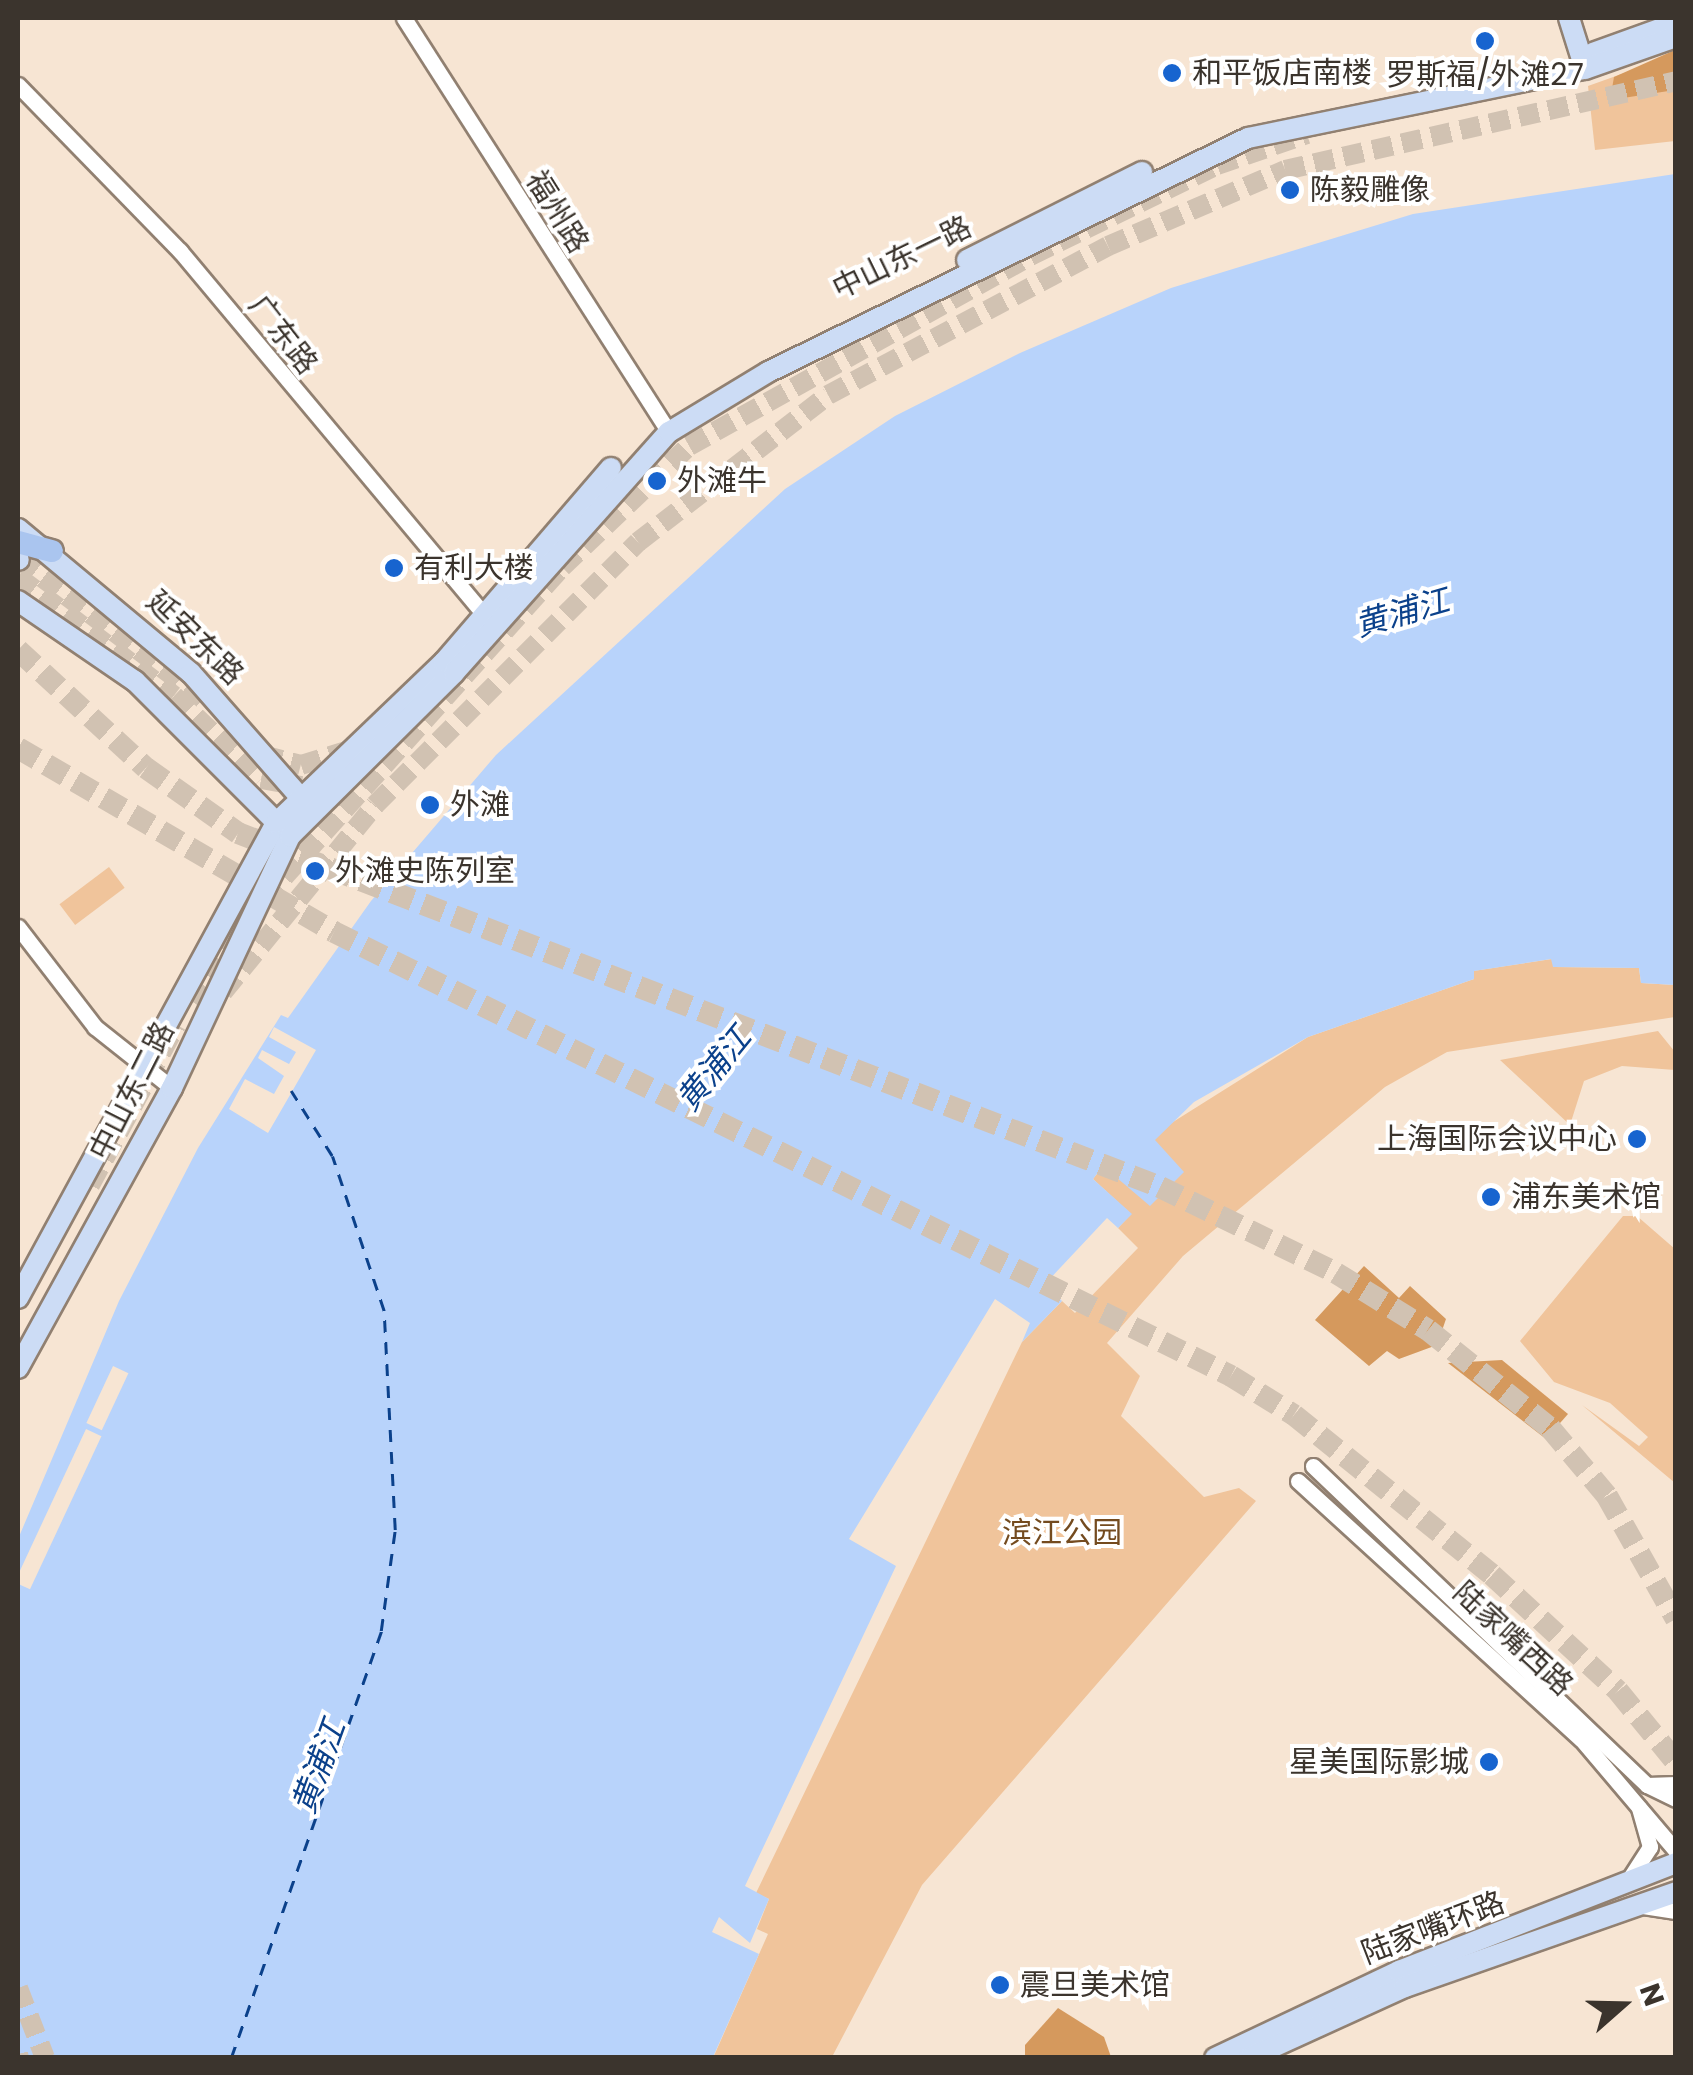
<!DOCTYPE html>
<html>
<head>
<meta charset="utf-8">
<style>
	body { margin:0 }
	#map { position:relative; width:1693px; height:2075px; overflow:hidden; background:#f7e5d3; font-family:Poppins,"Noto Sans SC",sans-serif }
	div>[style] { position:absolute }
	.green>* { inset:0; background:#f0c49b; transform-origin:0 0 }
	.forest>* { inset:0; background:#d5995d }
	.water>* { inset:0; background:#b8d3fb }
	.pier>* { inset:0; background:#f7e5d3; transform-origin:0 0 }
	.ferry>* { height:2.5px; margin-top:-1.25px; transform-origin:0; background:repeating-linear-gradient(90deg,#0b418b 0 12px,transparent 0 22px) }
	.major-tunnel>* { height:20px; margin-top:-10px; transform-origin:0; background:repeating-linear-gradient(90deg,#d1c2b2 0 20px,transparent 0 30px) }
	.highway-tunnel>* { height:22px; margin-top:-11px; transform-origin:0; background:repeating-linear-gradient(90deg,#d1c2b2 0 22px,transparent 0 33px) }
	.roads { filter:drop-shadow(2px 0 #918071) drop-shadow(-2px 0 #918071) drop-shadow(0 2px #918071) drop-shadow(0 -2px #918071) }
	.minor>* { height:15px; margin:-7.5px; padding:0 7.5px; transform-origin:7.5px; border-radius:7.5px; background:#fff }
	.major>* { height:20px; margin:-10px; padding:0 10px; transform-origin:10px; border-radius:10px; background:#ccdcf5 }
	.highway>* { height:22px; margin:-11px; padding:0 11px; transform-origin:11px; border-radius:11px; background:#aac5ef }
	.dots>* { width:28px; height:28px; translate:-50% -50%; box-sizing:border-box; border:5px solid #fff; border-radius:50% }
	span { translate:-50% -50%; white-space:nowrap; text-align:center; line-height:1.15; -webkit-text-stroke:8px #fff; paint-order:stroke }
	.poi-label { font-size:30px; color:#3b342d }
	.left { translate:0 -50%; text-align:left }
	.right { translate:-100% -50%; text-align:right }
	.street-label { font-size:30px; color:#3b342d }
	.park-label { font-size:30px; color:#744b1f }
	.water-label { font-size:32px; color:#0b418b; font-style:italic }
	.frame { position:absolute; inset:0; border:20px solid #3b342d; pointer-events:none }
	.north { position:absolute; left:1573px; top:1955px; width:100px; height:100px; -webkit-text-stroke:8px #fff; paint-order:stroke; rotate:70deg; font-size:28px; font-weight:700; line-height:40px; text-align:center; color:#3b342d }
	.north::after { content:''; display:block; margin:auto; width:35px; height:45px; background:#3b342d; clip-path:polygon(50% 0,100% 100%,50% 72%,0 100%) }
</style>
</head>
<body>
<div id="map">
	<div class="green">
		<div style="clip-path:polygon(1675px 55px,1675px 141px,1595px 150px,1588px 86px)"></div>
		<div style="left:109px;top:867px;width:26px;height:62px;rotate:53deg"></div>
		<div style="clip-path:polygon(1552px 959px,1554px 967px,1639px 968px,1641px 983px,1675px 985px,1675px 1017px,1447px 1052px,1385px 1087px,1183px 1256px,1107px 1343px,1140px 1376px,1121px 1416px,1204px 1497px,1239px 1488px,1256px 1501px,922px 1885px,832px 2057px,713px 2058px,768px 1934px,757px 1929px,769px 1899px,756px 1893px,1022px 1342px,1062px 1301px,1075px 1313px,1138px 1248px,1118px 1228px,1131px 1214px,1093px 1179px,1103px 1166px,1308px 1037px,1474px 979px,1473px 971px)"></div>
		<div style="clip-path:polygon(1658px 1031px,1675px 1052px,1675px 1070px,1622px 1066px,1584px 1081px,1570px 1125px,1500px 1060px)"></div>
		<div style="clip-path:polygon(1623px 1216px,1637px 1216px,1675px 1249px,1675px 1483px,1582px 1405px,1639px 1446px,1648px 1437px,1610px 1403px,1554px 1382px,1520px 1341px)"></div>
	</div>
	<div class="forest">
		<div style="clip-path:polygon(1675px 50px,1675px 90px,1610px 100px,1614px 77px)"></div>
		<div style="clip-path:polygon(1364px 1266px,1399px 1298px,1410px 1286px,1446px 1319px,1437px 1345px,1399px 1359px,1387px 1351px,1369px 1366px,1315px 1320px)"></div>
		<div style="clip-path:polygon(1502px 1360px,1568px 1414px,1546px 1439px,1448px 1363px)"></div>
		<div style="clip-path:polygon(1058px 2008px,1104px 2037px,1111px 2057px,1025px 2057px,1025px 2045px)"></div>
	</div>
	<div class="water">
		<div style="clip-path:polygon(1675px 174px,1675px 985px,1641px 983px,1639px 968px,1553px 967px,1551px 959px,1474px 971px,1474px 979px,1308px 1037px,1194px 1102px,1155px 1140px,1184px 1172px,1150px 1206px,1103px 1166px,1093px 1179px,1132px 1214px,1118px 1228px,1107px 1218px,1045px 1284px,1062px 1301px,1022px 1342px,1030px 1323px,995px 1299px,849px 1539px,896px 1566px,745px 1886px,769px 1899px,750px 1943px,719px 1917px,712px 1932px,759px 1954px,713px 2057px,18px 2057px,18px 1539px,119px 1301px,198px 1148px,281px 1015px,288px 1018px,371px 901px,496px 755px,785px 489px,895px 416px,1020px 353px,1171px 288px,1413px 214px)"></div>
	</div>
	<div class="pier">
		<div style="clip-path:polygon(274px 1027px,316px 1050px,268px 1133px,229px 1109px,245px 1079px,274px 1094px,284px 1076px,258px 1058px,262px 1050px,289px 1064px,296px 1052px,269px 1037px)"></div>
		<div style="left:113px;top:1366px;width:17px;height:63px;rotate:25deg"></div>
		<div style="left:86px;top:1429px;width:17px;height:169px;rotate:25deg"></div>
	</div>
	<div class="ferry">
		<div style="left:231px;top:2058px;width:453px;rotate:-70.6deg"></div>
		<div style="left:381px;top:1631px;width:102px;rotate:-82.1deg"></div>
		<div style="left:395px;top:1530px;width:219px;rotate:-92.9deg"></div>
		<div style="left:384px;top:1311px;width:163px;rotate:-108.5deg"></div>
		<div style="left:332px;top:1156px;width:77px;rotate:-122.2deg"></div>
	</div>
	<div class="major-tunnel">
		<div style="left:19px;top:560px;width:238px;rotate:37deg"></div>
		<div style="left:18px;top:577px;width:196px;rotate:37.3deg"></div>
		<div style="left:174px;top:696px;width:120px;rotate:43.7deg"></div>
		<div style="left:261px;top:779px;width:41px;rotate:9.9deg"></div>
		<div style="left:262px;top:755px;width:40px;rotate:14.4deg"></div>
		<div style="left:301px;top:765px;width:54px;rotate:-17.1deg"></div>
		<div style="left:264px;top:899px;width:446px;rotate:-48.1deg"></div>
		<div style="left:562px;top:567px;width:175px;rotate:-43.6deg"></div>
		<div style="left:689px;top:446px;width:393px;rotate:-29.1deg"></div>
		<div style="left:1032px;top:255px;width:206px;rotate:-25.9deg"></div>
		<div style="left:1217px;top:165px;width:95px;rotate:-19deg"></div>
		<div style="left:223px;top:992px;width:241px;rotate:-50.9deg"></div>
		<div style="left:375px;top:805px;width:372px;rotate:-45deg"></div>
		<div style="left:638px;top:542px;width:240px;rotate:-37.7deg"></div>
		<div style="left:828px;top:395px;width:317px;rotate:-28deg"></div>
		<div style="left:1108px;top:246px;width:193px;rotate:-23.2deg"></div>
		<div style="left:1285px;top:170px;width:401px;rotate:-12.8deg"></div>
		<div style="left:190px;top:1000px;width:96px;rotate:-54.3deg"></div>
		<div style="left:90px;top:1185px;width:182px;rotate:-61.7deg"></div>
		<div style="left:18px;top:1988px;width:75px;rotate:68.9deg"></div>
		<div style="left:18px;top:2054px;width:4px;rotate:76deg"></div>
	</div>
	<div class="highway-tunnel">
		<div style="left:18px;top:650px;width:174px;rotate:42.7deg"></div>
		<div style="left:146px;top:768px;width:113px;rotate:35.2deg"></div>
		<div style="left:238px;top:833px;width:988px;rotate:21deg"></div>
		<div style="left:1160px;top:1187px;width:196px;rotate:26deg"></div>
		<div style="left:1336px;top:1273px;width:108px;rotate:31.8deg"></div>
		<div style="left:1428px;top:1330px;width:156px;rotate:38.8deg"></div>
		<div style="left:1550px;top:1428px;width:89px;rotate:50deg"></div>
		<div style="left:1607px;top:1496px;width:141px;rotate:60.7deg"></div>
		<div style="left:18px;top:748px;width:366px;rotate:30.2deg"></div>
		<div style="left:334px;top:932px;width:1001px;rotate:26.33deg"></div>
		<div style="left:1231px;top:1376px;width:74px;rotate:31.8deg"></div>
		<div style="left:1294px;top:1415px;width:255px;rotate:38.9deg"></div>
		<div style="left:1492px;top:1575px;width:171px;rotate:42.6deg"></div>
		<div style="left:1618px;top:1691px;width:92px;rotate:50.8deg"></div>
	</div>
	<div class="roads">
		<div class="minor">
			<div style="left:404px;top:18px;width:492px;rotate:57.4deg"></div>
			<div style="left:18px;top:85px;width:232px;rotate:45.7deg"></div>
			<div style="left:180px;top:251px;width:483px;rotate:50.1deg"></div>
			<div style="left:18px;top:927px;width:126px;rotate:52.4deg"></div>
			<div style="left:95px;top:1027px;width:98px;rotate:38.4deg"></div>
			<div style="left:1313px;top:1466px;width:462px;rotate:43.7deg"></div>
			<div style="left:1647px;top:1785px;width:32px;rotate:26deg"></div>
			<div style="left:1298px;top:1481px;width:383px;rotate:42.4deg"></div>
			<div style="left:1581px;top:1739px;width:147px;rotate:49.7deg"></div>
			<div style="left:1647px;top:1785px;width:29px;rotate:-2deg"></div>
			<div style="left:1631px;top:1876px;width:35px;rotate:-57deg"></div>
			<div style="left:1650px;top:1847px;width:41px;rotate:-105.8deg"></div>
			<div style="left:1643px;top:1906px;width:33px;rotate:9deg"></div>
		</div>
		<div class="major">
			<div style="left:1569px;top:18px;width:53px;rotate:72.6deg"></div>
			<div style="left:1593px;top:53px;width:88px;rotate:-19.9deg"></div>
			<div style="left:967px;top:260px;width:196px;rotate:-26.7deg"></div>
			<div style="left:18px;top:529px;width:225px;rotate:39.8deg"></div>
			<div style="left:191px;top:673px;width:177px;rotate:48.7deg"></div>
			<div style="left:18px;top:559px;width:1px;rotate:45deg"></div>
			<div style="left:18px;top:601px;width:142px;rotate:34.4deg"></div>
			<div style="left:135px;top:681px;width:212px;rotate:45deg"></div>
			<div style="left:18px;top:1298px;width:541px;rotate:-61.49deg"></div>
			<div style="left:276px;top:823px;width:233px;rotate:-43.8deg"></div>
			<div style="left:444px;top:662px;width:256px;rotate:-49.3deg"></div>
			<div style="left:18px;top:1368px;width:320px;rotate:-61.2deg"></div>
			<div style="left:172px;top:1088px;width:278px;rotate:-64.9deg"></div>
			<div style="left:290px;top:836px;width:231px;rotate:-44.8deg"></div>
			<div style="left:454px;top:673px;width:323px;rotate:-48.3deg"></div>
			<div style="left:669px;top:432px;width:116px;rotate:-31.2deg"></div>
			<div style="left:768px;top:372px;width:534px;rotate:-25.99deg"></div>
			<div style="left:1248px;top:138px;width:344px;rotate:-11.6deg"></div>
			<div style="left:1585px;top:69px;width:96px;rotate:-19.4deg"></div>
			<div style="left:1215px;top:2058px;width:204px;rotate:-25.3deg"></div>
			<div style="left:1399px;top:1971px;width:297px;rotate:-21.3deg"></div>
			<div style="left:1249px;top:2058px;width:171px;rotate:-24.5deg"></div>
			<div style="left:1405px;top:1987px;width:287px;rotate:-19.3deg"></div>
		</div>
		<div class="highway">
			<div style="left:18px;top:542px;width:35px;rotate:15deg"></div>
		</div>
	</div>
	<div class="dots">
		<div style="left:1485px;top:41px;background:#1764cf"></div>
		<div style="left:1172px;top:73px;background:#1764cf"></div>
		<div style="left:1290px;top:190px;background:#1764cf"></div>
		<div style="left:657px;top:481px;background:#1764cf"></div>
		<div style="left:394px;top:568px;background:#1764cf"></div>
		<div style="left:430px;top:805px;background:#1764cf"></div>
		<div style="left:315px;top:871px;background:#1764cf"></div>
		<div style="left:1637px;top:1139px;background:#1764cf"></div>
		<div style="left:1491px;top:1197px;background:#1764cf"></div>
		<div style="left:1489px;top:1762px;background:#1764cf"></div>
		<div style="left:1000px;top:1985px;background:#1764cf"></div>
	</div>
	<div class="poi-label">
		<span class="left" style="left:1192px;top:73px">和平饭店南楼</span>
		<span style="left:1485px;top:75px">罗斯福/外滩27</span>
		<span class="left" style="left:1310px;top:190px">陈毅雕像</span>
		<span class="left" style="left:677px;top:481px">外滩牛</span>
		<span class="left" style="left:414px;top:568px">有利大楼</span>
		<span class="left" style="left:450px;top:805px">外滩</span>
		<span class="left" style="left:335px;top:871px">外滩史陈列室</span>
		<span class="right" style="left:1617px;top:1139px">上海国际会议中心</span>
		<span class="left" style="left:1511px;top:1197px">浦东美术馆</span>
		<span class="right" style="left:1469px;top:1762px">星美国际影城</span>
		<span class="left" style="left:1020px;top:1985px">震旦美术馆</span>
	</div>
	<div class="street-label">
		<span style="left:557px;top:212px;rotate:58deg">福州路</span>
		<span style="left:902px;top:258px;rotate:-26deg">中山东一路</span>
		<span style="left:283px;top:335px;rotate:52deg">广东路</span>
		<span style="left:195px;top:638px;rotate:44deg">延安东路</span>
		<span style="left:132px;top:1091px;rotate:-63deg">中山东二路</span>
		<span style="left:1513px;top:1639px;rotate:43deg">陆家嘴西路</span>
		<span style="left:1433px;top:1928px;rotate:-21deg">陆家嘴环路</span>
	</div>
	<div class="park-label">
		<span style="left:1062px;top:1533px">滨江公园</span>
	</div>
	<div class="water-label">
		<span style="left:1402px;top:613px;rotate:-16deg">黄浦江</span>
		<span style="left:714px;top:1069px;rotate:-51deg">黄浦江</span>
		<span style="left:319px;top:1767px;rotate:-70deg">黄浦江</span>
	</div>
	<div class="frame"></div>
	<div class="north">N</div>
</div>
</body>
</html>
